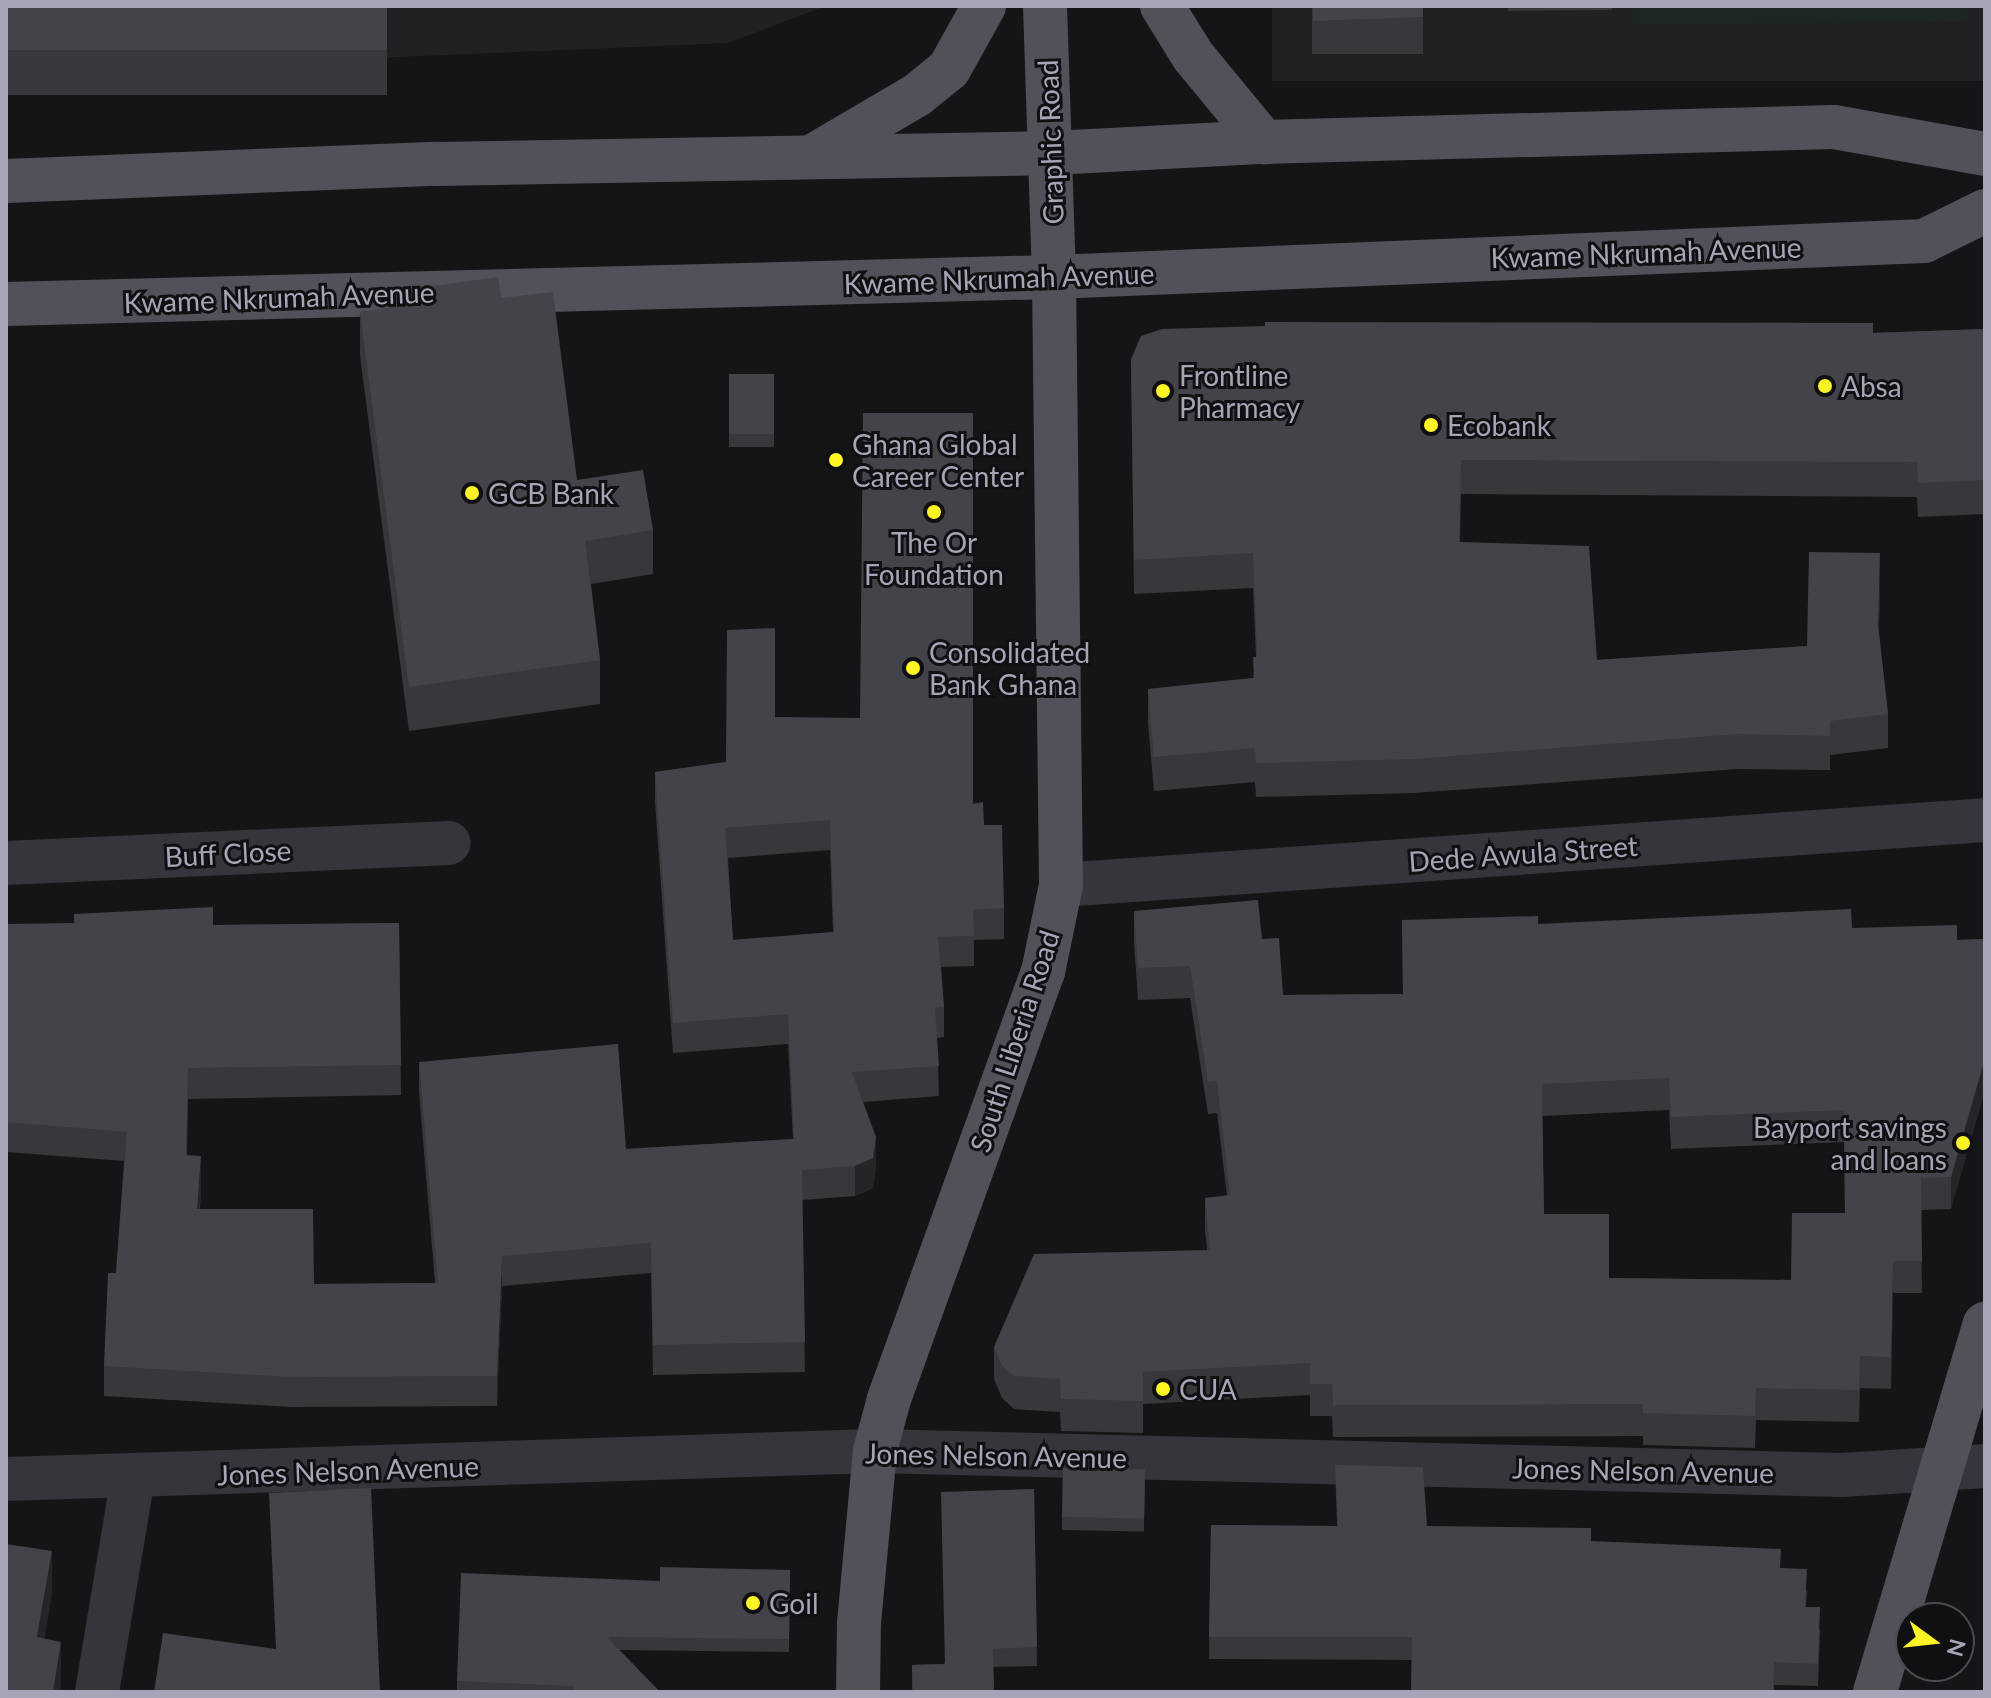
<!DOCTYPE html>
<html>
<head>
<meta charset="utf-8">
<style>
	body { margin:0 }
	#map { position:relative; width:1991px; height:1698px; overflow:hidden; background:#151416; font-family:Lato,sans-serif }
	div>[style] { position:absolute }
	.built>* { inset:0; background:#212023; transform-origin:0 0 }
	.green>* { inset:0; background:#1e2621 }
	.minor>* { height:44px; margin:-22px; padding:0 22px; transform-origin:22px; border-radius:22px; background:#36353b }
	.major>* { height:44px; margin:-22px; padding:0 22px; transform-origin:22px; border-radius:22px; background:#51515a }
	.wall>* { inset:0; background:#38373b; transform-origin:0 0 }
	.shaded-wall>* { inset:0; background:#252427 }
	.building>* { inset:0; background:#444349; transform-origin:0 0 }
	.dots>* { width:22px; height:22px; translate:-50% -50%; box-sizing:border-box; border:4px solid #100f11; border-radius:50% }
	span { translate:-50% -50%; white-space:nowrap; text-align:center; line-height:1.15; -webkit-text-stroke:6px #100f11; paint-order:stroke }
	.street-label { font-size:28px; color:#a5a5b7 }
	.poi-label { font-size:28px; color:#a5a5b7 }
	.left { translate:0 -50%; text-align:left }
	.right { translate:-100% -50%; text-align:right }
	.frame { position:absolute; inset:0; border:8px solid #a5a5b7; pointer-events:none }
	.north { position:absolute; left:1895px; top:1602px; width:80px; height:80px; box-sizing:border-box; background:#100f11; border:2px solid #4c4b53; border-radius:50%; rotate:105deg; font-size:22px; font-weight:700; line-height:32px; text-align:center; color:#a5a5b7 }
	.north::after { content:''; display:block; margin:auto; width:28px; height:36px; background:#fdf425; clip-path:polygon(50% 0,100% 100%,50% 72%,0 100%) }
</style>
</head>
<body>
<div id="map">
	<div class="built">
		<div style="clip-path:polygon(6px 6px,826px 6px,728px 43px,6px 74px)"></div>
		<div style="left:1272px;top:6px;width:713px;height:75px"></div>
	</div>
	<div class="green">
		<div style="clip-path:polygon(1633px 6px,1967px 6px,1967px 22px,1633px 25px)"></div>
	</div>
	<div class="minor">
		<div style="left:6px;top:863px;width:443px;rotate:-2.6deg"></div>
		<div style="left:1061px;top:885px;width:926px;rotate:-4.02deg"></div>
		<div style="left:6px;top:1479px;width:869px;rotate:-1.85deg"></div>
		<div style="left:875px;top:1451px;width:967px;rotate:1.42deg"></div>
		<div style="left:1842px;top:1475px;width:143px;rotate:-3.6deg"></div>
		<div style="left:97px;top:1692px;width:217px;rotate:-80.5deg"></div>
	</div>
	<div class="major">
		<div style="left:1162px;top:6px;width:59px;rotate:58.2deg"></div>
		<div style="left:1193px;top:56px;width:112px;rotate:50.5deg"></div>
		<div style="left:813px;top:156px;width:121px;rotate:-30.4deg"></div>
		<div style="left:917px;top:95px;width:41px;rotate:-39.1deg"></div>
		<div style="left:949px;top:69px;width:72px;rotate:-60.9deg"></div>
		<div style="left:6px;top:181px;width:430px;rotate:-2.3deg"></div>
		<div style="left:436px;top:164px;width:616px;rotate:-1.02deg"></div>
		<div style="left:1052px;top:153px;width:212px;rotate:-3deg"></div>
		<div style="left:1264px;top:142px;width:570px;rotate:-1.51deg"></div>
		<div style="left:1834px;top:127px;width:153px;rotate:10.1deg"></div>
		<div style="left:6px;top:304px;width:1048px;rotate:-1.48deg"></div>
		<div style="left:1054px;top:277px;width:871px;rotate:-2.37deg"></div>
		<div style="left:1924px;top:241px;width:68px;rotate:-26.2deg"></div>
		<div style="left:858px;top:1692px;width:69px;rotate:-89.2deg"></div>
		<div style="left:859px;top:1623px;width:173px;rotate:-84.7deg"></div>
		<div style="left:875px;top:1451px;width:54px;rotate:-74.9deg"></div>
		<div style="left:889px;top:1399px;width:454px;rotate:-70.2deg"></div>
		<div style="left:1043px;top:972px;width:89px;rotate:-78.3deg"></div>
		<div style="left:1061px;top:885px;width:608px;rotate:-90.66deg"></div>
		<div style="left:1054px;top:277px;width:271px;rotate:-91.9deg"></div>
		<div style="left:1875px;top:1692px;width:384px;rotate:-73.4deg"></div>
	</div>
	<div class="wall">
		<div style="left:6px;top:6px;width:381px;height:89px"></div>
		<div style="left:1312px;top:6px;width:111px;height:48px"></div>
		<div style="clip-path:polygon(1508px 6px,1612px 6px,1612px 10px,1508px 11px)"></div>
		<div style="clip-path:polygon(404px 290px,501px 298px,577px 480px,653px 530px,653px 574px,591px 584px,600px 660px,600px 704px,409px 731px,360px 356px,360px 312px,404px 306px)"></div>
		<div style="clip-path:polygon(1985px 329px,1985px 514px,1918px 517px,1917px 497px,1461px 494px,1460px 542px,1597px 660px,1807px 646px,1880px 588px,1879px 633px,1888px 714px,1888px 748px,1830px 755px,1830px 770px,1738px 769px,1414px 793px,1256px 797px,1255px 782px,1154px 791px,1148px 723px,1148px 689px,1253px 678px,1256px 657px,1253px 588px,1134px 594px,1131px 359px)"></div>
		<div style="left:729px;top:374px;width:45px;height:73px"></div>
		<div style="clip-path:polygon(evenodd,775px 717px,973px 804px,984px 825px,1004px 908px,1004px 939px,974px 940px,974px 966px,941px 967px,944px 1007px,944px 1037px,937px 1038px,939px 1096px,863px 1102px,876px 1167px,873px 1188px,855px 1196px,802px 1200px,805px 1372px,653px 1375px,651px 1273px,502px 1286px,497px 1406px,291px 1407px,104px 1396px,104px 1366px,116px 1273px,124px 1161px,6px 1152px,6px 924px,213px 925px,399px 923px,401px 1095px,188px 1099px,187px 1155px,201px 1186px,200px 1209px,314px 1284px,435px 1283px,419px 1092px,419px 1062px,626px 1149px,793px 1139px,788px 1044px,673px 1053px,655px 802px,655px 772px,726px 762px,775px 717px,830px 850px,833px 932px,733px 940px,728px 858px,830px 850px)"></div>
		<div style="clip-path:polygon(evenodd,1134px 911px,1262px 939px,1283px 995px,1403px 994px,1402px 920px,1538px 924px,1852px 928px,1957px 940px,1985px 939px,1985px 1090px,1951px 1209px,1921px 1210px,1922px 1293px,1893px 1293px,1891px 1389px,1860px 1388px,1859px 1422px,1756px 1420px,1755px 1448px,1643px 1445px,1643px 1436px,1333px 1437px,1332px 1416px,1310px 1416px,1310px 1395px,1143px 1404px,1143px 1433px,1061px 1431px,1060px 1412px,1014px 1409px,1002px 1398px,994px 1379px,994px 1347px,1207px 1250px,1205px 1230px,1205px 1198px,1227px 1196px,1217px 1113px,1208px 1114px,1190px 998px,1138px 1000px,1134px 943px,1134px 911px,1669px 1110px,1671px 1149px,1844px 1142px,1845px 1213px,1791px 1280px,1609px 1278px,1544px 1214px,1542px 1116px,1669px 1110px)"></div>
		<div style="clip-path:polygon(1335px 1465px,1427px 1526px,1591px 1541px,1781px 1568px,1807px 1591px,1806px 1607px,1820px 1630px,1818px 1686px,1774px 1685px,1774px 1692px,1411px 1692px,1412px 1660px,1209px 1659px,1211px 1525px,1337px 1526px)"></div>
		<div style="left:1063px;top:1468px;width:82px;height:62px;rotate:1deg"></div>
		<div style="clip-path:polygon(1034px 1489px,1037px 1666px,993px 1667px,994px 1692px,912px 1692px,912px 1665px,944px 1664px)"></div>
		<div style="clip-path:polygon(790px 1570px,789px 1652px,619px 1650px,660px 1692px,457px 1692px,457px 1681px,660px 1581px)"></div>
	</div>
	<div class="shaded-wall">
		<div style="clip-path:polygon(1880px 553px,1880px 588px,1878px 659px,1878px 625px)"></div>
		<div style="clip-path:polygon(1985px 1058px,1985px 1090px,1951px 1209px,1951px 1177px)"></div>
		<div style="clip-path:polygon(876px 1137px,876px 1167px,873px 1188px,855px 1196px,855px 1166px)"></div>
		<div style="clip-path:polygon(201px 1156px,201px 1186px,197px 1239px,197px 1209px)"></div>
		<div style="clip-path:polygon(502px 1256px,502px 1286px,497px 1406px,497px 1376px)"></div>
		<div style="clip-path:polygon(1893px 1261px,1893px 1293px,1891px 1389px,1891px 1357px)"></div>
		<div style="clip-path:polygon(52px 1551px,52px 1595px,37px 1681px,37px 1637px)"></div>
		<div style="clip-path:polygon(61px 1642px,61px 1685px,60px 1692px,53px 1692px)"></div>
	</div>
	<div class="building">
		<div style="left:6px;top:6px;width:381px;height:44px"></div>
		<div style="clip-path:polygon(1313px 6px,1423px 6px,1423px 17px,1313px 21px)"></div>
		<div style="clip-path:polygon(498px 277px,501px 298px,553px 292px,577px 480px,643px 470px,653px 530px,585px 541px,600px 660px,409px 687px,360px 312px,406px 306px,404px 290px)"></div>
		<div style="clip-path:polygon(1265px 322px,1873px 323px,1873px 333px,1985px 329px,1985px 480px,1918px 483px,1917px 462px,1461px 460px,1459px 542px,1589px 546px,1597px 660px,1807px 646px,1809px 552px,1880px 553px,1878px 625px,1888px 714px,1830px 721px,1830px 736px,1738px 734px,1414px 759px,1256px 763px,1255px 748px,1154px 757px,1148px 689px,1254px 678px,1253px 657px,1257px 657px,1253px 553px,1134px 560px,1131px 359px,1141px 336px,1162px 329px,1265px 326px)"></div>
		<div style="left:729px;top:374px;width:45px;height:60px"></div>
		<div style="clip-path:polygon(evenodd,863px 413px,973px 413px,973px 804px,983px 802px,984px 825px,1002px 825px,1004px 908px,973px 910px,974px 936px,938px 937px,944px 1007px,935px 1008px,939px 1066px,852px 1072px,876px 1137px,873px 1158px,855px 1166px,802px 1170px,805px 1342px,653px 1345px,651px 1243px,502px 1256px,497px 1376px,291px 1377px,104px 1366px,108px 1273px,116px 1273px,127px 1132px,6px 1122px,6px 924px,74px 923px,74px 914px,213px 907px,213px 925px,399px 923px,401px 1065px,188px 1068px,186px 1155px,201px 1156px,197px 1209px,313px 1209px,314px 1284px,438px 1283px,419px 1062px,618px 1044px,626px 1149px,794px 1139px,788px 1014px,673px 1023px,655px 772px,726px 762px,727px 630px,775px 628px,775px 717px,860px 718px,863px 413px,830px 820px,834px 932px,733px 940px,725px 828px,830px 820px)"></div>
		<div style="clip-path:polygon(evenodd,1258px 900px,1262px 939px,1279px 938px,1283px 995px,1403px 994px,1402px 920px,1538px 916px,1538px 924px,1851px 909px,1852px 928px,1957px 925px,1957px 940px,1985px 939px,1985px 1058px,1951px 1177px,1921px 1178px,1922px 1261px,1893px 1261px,1891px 1357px,1860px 1356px,1859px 1390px,1756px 1388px,1755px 1416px,1643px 1413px,1643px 1404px,1333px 1405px,1332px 1384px,1310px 1384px,1310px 1363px,1143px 1372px,1143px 1401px,1061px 1399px,1060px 1379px,1014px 1376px,1002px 1366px,994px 1347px,1034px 1254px,1210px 1250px,1205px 1198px,1230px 1195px,1217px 1081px,1208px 1082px,1190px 966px,1138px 968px,1134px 911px,1258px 900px,1669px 1078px,1671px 1117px,1844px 1110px,1845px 1213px,1792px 1213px,1791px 1280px,1609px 1278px,1609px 1214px,1544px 1214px,1542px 1084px,1669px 1078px)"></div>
		<div style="clip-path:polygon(1335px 1465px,1423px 1467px,1427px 1526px,1591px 1528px,1591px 1541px,1781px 1549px,1780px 1568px,1807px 1569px,1805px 1607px,1820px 1607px,1818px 1664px,1774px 1662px,1773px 1692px,1411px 1692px,1412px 1637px,1209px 1637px,1211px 1525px,1338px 1526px)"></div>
		<div style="left:1063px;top:1468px;width:82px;height:49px;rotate:1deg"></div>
		<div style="clip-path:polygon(371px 1488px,380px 1692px,154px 1692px,163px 1633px,276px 1649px,269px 1493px)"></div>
		<div style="clip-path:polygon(1034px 1489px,1037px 1647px,993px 1649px,994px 1692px,913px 1692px,912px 1665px,945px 1664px,941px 1492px)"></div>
		<div style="clip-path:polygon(6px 1544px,52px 1551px,37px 1637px,61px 1642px,53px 1692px,6px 1692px)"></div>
		<div style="clip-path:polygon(660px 1567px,790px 1570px,789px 1639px,607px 1637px,660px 1692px,578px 1692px,572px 1686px,457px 1681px,461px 1573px,660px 1581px)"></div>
	</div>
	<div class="dots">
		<div style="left:1825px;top:386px;background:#fdf425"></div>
		<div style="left:1163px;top:391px;background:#fdf425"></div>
		<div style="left:1431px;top:425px;background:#fdf425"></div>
		<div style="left:836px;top:460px;background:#fdf425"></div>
		<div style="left:472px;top:493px;background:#fdf425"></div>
		<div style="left:934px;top:512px;background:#fdf425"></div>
		<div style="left:913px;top:668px;background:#fdf425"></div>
		<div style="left:1963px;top:1143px;background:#fdf425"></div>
		<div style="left:1163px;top:1389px;background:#fdf425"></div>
		<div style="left:753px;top:1603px;background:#fdf425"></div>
	</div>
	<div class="street-label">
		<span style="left:1050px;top:142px;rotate:-92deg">Graphic Road</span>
		<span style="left:1646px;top:252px;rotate:-2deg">Kwame Nkrumah Avenue</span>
		<span style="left:999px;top:278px;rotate:-2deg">Kwame Nkrumah Avenue</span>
		<span style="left:279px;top:297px;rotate:-2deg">Kwame Nkrumah Avenue</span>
		<span style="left:228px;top:853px;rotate:-3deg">Buff Close</span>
		<span style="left:1523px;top:853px;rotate:-4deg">Dede Awula Street</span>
		<span style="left:1014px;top:1041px;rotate:-72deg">South Liberia Road</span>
		<span style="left:996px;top:1455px;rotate:1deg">Jones Nelson Avenue</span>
		<span style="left:348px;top:1470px;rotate:-2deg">Jones Nelson Avenue</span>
		<span style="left:1643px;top:1470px;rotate:1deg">Jones Nelson Avenue</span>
	</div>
	<div class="poi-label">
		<span class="left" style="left:1179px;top:391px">Frontline<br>Pharmacy</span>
		<span class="left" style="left:1841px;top:386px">Absa</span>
		<span class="left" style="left:1447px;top:425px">Ecobank</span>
		<span class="left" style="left:852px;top:460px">Ghana Global<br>Career Center</span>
		<span class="left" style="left:488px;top:493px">GCB Bank</span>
		<span style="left:934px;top:558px">The Or<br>Foundation</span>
		<span class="left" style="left:929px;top:668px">Consolidated<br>Bank Ghana</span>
		<span class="right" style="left:1947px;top:1143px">Bayport savings<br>and loans</span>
		<span class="left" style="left:1179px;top:1389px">CUA</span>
		<span class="left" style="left:769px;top:1603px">Goil</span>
	</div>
	<div class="frame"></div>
	<div class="north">N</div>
</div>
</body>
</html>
